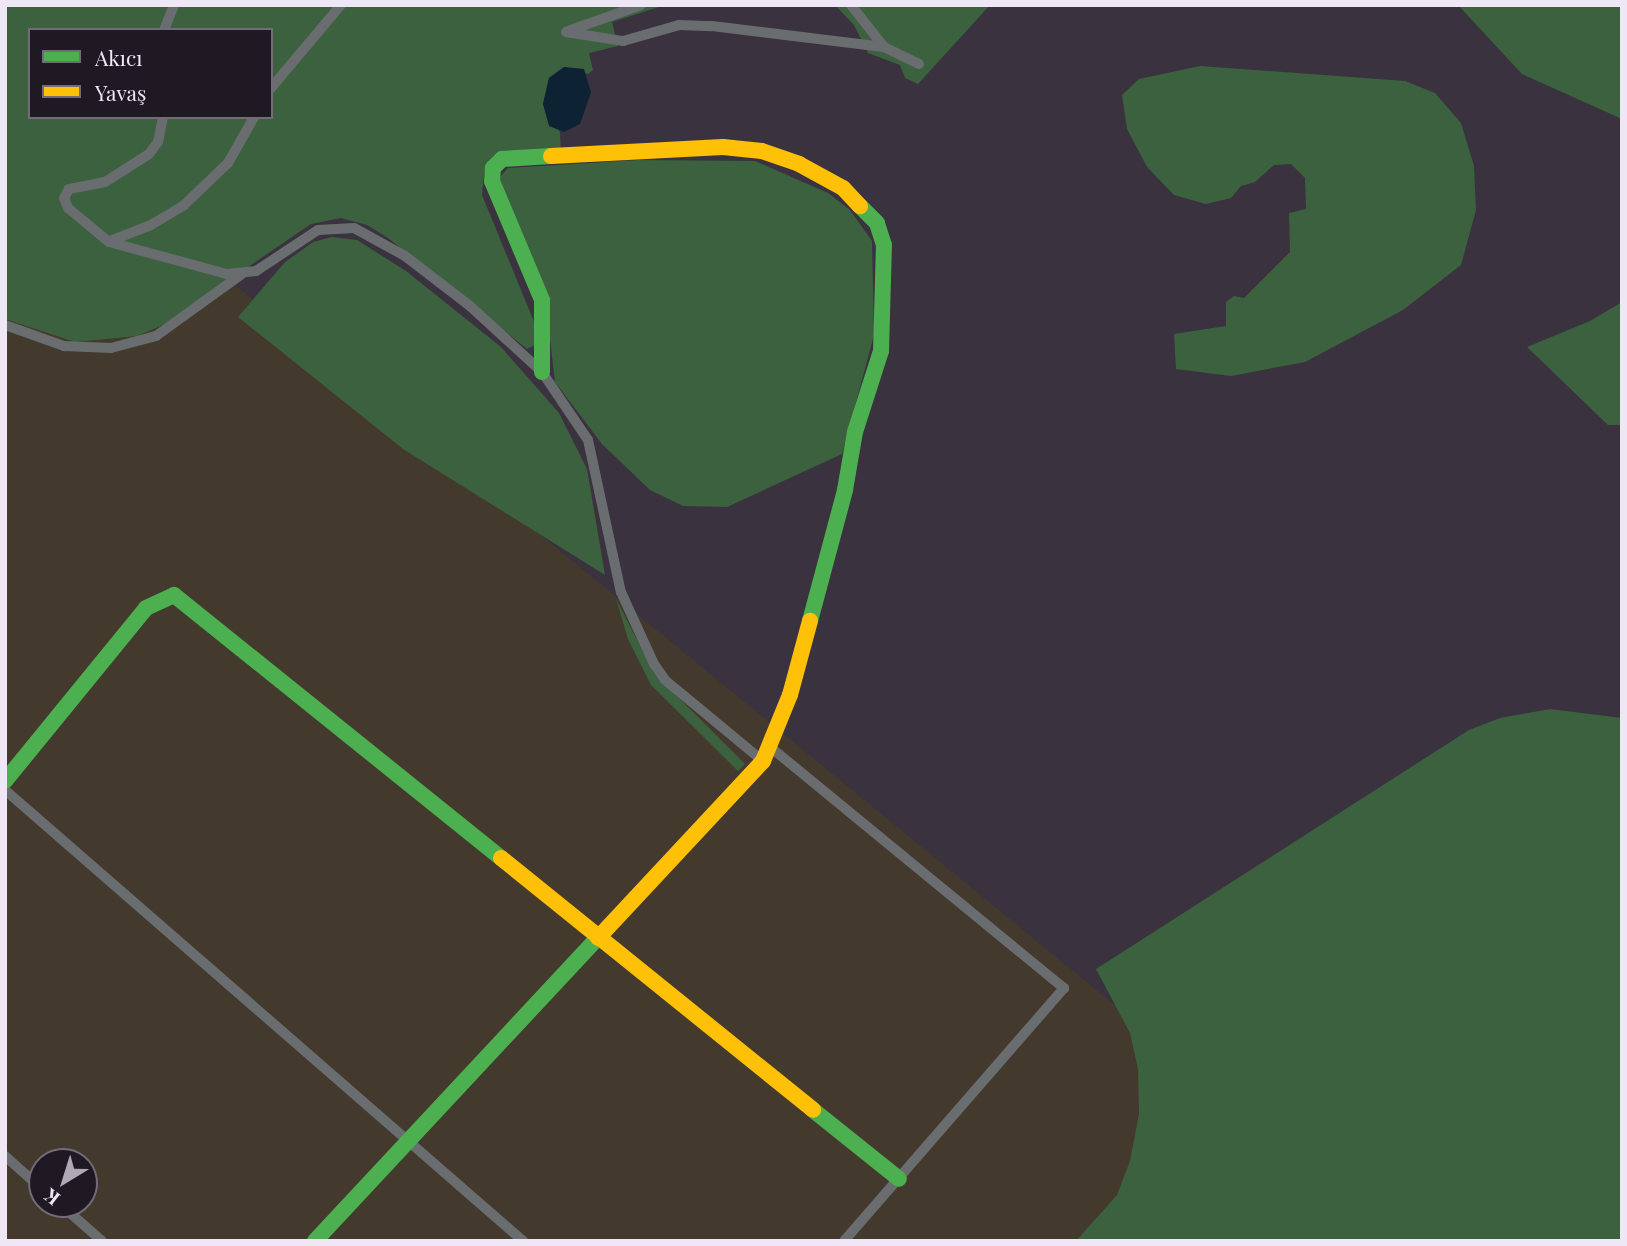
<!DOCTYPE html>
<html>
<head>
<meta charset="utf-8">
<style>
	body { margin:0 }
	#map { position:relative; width:1627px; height:1246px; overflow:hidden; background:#3a323f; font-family:"Playfair Display",serif }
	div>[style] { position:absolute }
	.industrial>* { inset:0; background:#43392d }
	.green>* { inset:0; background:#3c613f }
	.water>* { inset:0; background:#0d2334 }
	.street>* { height:10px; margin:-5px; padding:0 5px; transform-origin:5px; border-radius:5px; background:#696d6f }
	.fast>* { height:16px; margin:-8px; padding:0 8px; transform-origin:8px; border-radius:8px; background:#4caf50 }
	.slow>* { height:16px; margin:-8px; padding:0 8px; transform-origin:8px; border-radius:8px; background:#ffc107 }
	span { translate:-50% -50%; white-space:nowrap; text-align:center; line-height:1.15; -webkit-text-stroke:7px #1f1923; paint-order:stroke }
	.frame { position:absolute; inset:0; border:7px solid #f0e7f6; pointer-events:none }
	.legend { position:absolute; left:28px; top:28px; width:245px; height:91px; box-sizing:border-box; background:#1f1923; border:2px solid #736b77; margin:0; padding:9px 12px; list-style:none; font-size:21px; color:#f0e7f6 }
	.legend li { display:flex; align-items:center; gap:14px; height:35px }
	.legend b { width:35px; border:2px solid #736b77 }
	.north { position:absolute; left:28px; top:1148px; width:70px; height:70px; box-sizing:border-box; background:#1f1923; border:2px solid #736b77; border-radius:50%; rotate:218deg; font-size:19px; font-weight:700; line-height:28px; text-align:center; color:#f0e7f6 }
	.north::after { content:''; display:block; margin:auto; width:24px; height:32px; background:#b0a8b6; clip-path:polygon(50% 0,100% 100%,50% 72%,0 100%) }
</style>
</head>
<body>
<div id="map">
	<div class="industrial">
		<div style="clip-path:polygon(evenodd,5px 95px,30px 117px,1403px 1241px,5px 1241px,5px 95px,42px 1162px,84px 1162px,84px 1204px,42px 1204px,42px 1162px)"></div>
	</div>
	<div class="green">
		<div style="clip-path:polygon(evenodd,5px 5px,665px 5px,612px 22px,618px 46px,589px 53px,593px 70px,588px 74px,564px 67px,549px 78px,543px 104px,560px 132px,561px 154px,487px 167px,484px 173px,482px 195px,535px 324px,535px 345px,527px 349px,388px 238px,367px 225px,341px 218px,311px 224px,163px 325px,137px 336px,75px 342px,5px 319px,5px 5px,30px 30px,271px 30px,271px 117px,30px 117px,30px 30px)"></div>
		<div style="clip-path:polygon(835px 5px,990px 5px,918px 84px,905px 78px,900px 65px,868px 53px,854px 25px)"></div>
		<div style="clip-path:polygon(1458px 5px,1622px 5px,1622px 119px,1522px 74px)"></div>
		<div style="clip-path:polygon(1200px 66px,1405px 81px,1435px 93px,1461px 123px,1474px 166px,1476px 210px,1461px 265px,1403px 310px,1305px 362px,1231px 376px,1176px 369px,1174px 334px,1226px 326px,1226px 302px,1234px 296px,1244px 298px,1290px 252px,1289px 213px,1306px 209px,1305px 178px,1291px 164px,1274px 165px,1255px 182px,1241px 186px,1231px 198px,1206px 204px,1174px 195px,1147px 167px,1127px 129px,1122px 95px,1139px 79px)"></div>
		<div style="clip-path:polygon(638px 160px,755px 161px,828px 193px,850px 210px,872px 241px,874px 335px,842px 454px,727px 507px,683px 506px,650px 490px,602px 444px,555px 382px,547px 314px,497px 180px,508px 168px)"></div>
		<div style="clip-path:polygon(332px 237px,357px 240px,406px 271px,501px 347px,559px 413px,587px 469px,605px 575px,403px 449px,238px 317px,285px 262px,313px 242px)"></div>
		<div style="clip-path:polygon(1622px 302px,1622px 425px,1608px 425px,1527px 347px,1590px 321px)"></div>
		<div style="clip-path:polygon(616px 599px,654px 673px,745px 764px,738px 771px,651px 685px,628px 639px)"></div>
		<div style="clip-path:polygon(1550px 709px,1622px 718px,1622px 1241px,1076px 1241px,1117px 1195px,1130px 1161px,1139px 1114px,1138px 1069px,1130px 1033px,1096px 969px,1469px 730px,1500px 718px)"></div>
	</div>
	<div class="water">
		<div style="clip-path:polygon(564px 67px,584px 69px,591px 92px,580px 124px,564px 132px,549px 126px,543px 104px,549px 78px)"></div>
	</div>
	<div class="street">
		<div style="left:851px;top:5px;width:53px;rotate:51.8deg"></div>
		<div style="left:164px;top:30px;width:27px;rotate:-68deg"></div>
		<div style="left:568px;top:31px;width:77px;rotate:-19.6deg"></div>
		<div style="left:566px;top:32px;width:58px;rotate:9deg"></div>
		<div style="left:623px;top:41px;width:58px;rotate:-15.9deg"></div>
		<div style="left:679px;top:25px;width:33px;rotate:2deg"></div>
		<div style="left:712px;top:26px;width:173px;rotate:7deg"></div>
		<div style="left:884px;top:47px;width:39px;rotate:26deg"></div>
		<div style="left:271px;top:88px;width:109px;rotate:-49.9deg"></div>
		<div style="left:163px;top:117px;width:25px;rotate:101deg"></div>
		<div style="left:158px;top:142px;width:15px;rotate:127deg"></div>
		<div style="left:149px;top:154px;width:52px;rotate:147.5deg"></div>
		<div style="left:105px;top:182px;width:37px;rotate:169deg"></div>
		<div style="left:69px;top:189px;width:10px;rotate:119deg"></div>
		<div style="left:64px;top:198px;width:11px;rotate:68deg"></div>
		<div style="left:68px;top:208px;width:53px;rotate:39.7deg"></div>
		<div style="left:109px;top:242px;width:122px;rotate:15.2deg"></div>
		<div style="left:227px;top:274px;width:29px;rotate:-6deg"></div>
		<div style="left:256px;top:271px;width:74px;rotate:-33.5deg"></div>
		<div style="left:318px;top:230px;width:36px;rotate:-3deg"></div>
		<div style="left:354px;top:228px;width:58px;rotate:28.8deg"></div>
		<div style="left:405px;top:256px;width:82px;rotate:37.6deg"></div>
		<div style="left:470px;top:306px;width:98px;rotate:42.5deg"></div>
		<div style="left:542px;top:372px;width:82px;rotate:55.9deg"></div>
		<div style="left:588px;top:440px;width:156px;rotate:77.8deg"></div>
		<div style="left:621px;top:592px;width:79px;rotate:65.4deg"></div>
		<div style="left:654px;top:664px;width:19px;rotate:55deg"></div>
		<div style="left:665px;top:680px;width:127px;rotate:39.6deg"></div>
		<div style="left:110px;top:241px;width:44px;rotate:-21.3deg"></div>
		<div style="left:151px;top:225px;width:39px;rotate:-31deg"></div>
		<div style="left:184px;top:205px;width:61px;rotate:-43.7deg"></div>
		<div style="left:228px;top:163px;width:53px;rotate:-60.5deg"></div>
		<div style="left:5px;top:325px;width:63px;rotate:19.6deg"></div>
		<div style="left:64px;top:346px;width:47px;rotate:2.4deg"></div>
		<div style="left:111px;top:348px;width:47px;rotate:-14.9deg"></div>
		<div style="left:156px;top:336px;width:106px;rotate:-35.8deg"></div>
		<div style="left:769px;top:746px;width:382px;rotate:39.4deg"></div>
		<div style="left:1064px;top:988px;width:335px;rotate:131deg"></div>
		<div style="left:5px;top:790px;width:687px;rotate:41.04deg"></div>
		<div style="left:5px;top:1156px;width:50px;rotate:41.7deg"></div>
		<div style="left:60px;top:1204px;width:56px;rotate:41.4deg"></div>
	</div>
	<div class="fast">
		<div style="left:542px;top:372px;width:72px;rotate:-90deg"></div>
		<div style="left:542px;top:300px;width:129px;rotate:-112.8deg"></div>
		<div style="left:492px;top:181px;width:13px;rotate:-86deg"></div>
		<div style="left:493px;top:168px;width:13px;rotate:-45deg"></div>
		<div style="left:502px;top:159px;width:49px;rotate:-3.5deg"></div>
		<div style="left:810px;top:621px;width:136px;rotate:-75deg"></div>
		<div style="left:845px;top:490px;width:59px;rotate:-80.2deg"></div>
		<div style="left:855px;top:432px;width:85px;rotate:-72.2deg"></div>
		<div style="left:881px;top:351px;width:106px;rotate:-88.4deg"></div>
		<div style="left:884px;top:245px;width:23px;rotate:-108deg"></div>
		<div style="left:877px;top:223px;width:24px;rotate:-135deg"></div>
		<div style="left:5px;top:781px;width:223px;rotate:-50.8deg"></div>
		<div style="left:146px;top:608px;width:31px;rotate:-25deg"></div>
		<div style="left:174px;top:595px;width:420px;rotate:38.8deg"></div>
		<div style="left:813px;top:1110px;width:110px;rotate:38.7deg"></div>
		<div style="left:315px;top:1241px;width:415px;rotate:-47deg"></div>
	</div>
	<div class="slow">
		<div style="left:551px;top:156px;width:172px;rotate:-3deg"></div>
		<div style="left:723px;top:147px;width:39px;rotate:6deg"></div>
		<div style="left:762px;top:151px;width:39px;rotate:19deg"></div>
		<div style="left:799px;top:164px;width:50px;rotate:28.6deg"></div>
		<div style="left:843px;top:188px;width:25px;rotate:47deg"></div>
		<div style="left:501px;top:858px;width:401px;rotate:38.9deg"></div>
		<div style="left:598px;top:938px;width:242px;rotate:-47deg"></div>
		<div style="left:763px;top:761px;width:71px;rotate:-67.8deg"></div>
		<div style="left:790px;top:695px;width:77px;rotate:-74.9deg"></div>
	</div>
	<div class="frame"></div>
	<ul class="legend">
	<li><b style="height:9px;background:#4caf50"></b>Akıcı</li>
	<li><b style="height:9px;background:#ffc107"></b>Yavaş</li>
	</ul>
	<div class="north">K</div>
</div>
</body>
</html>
